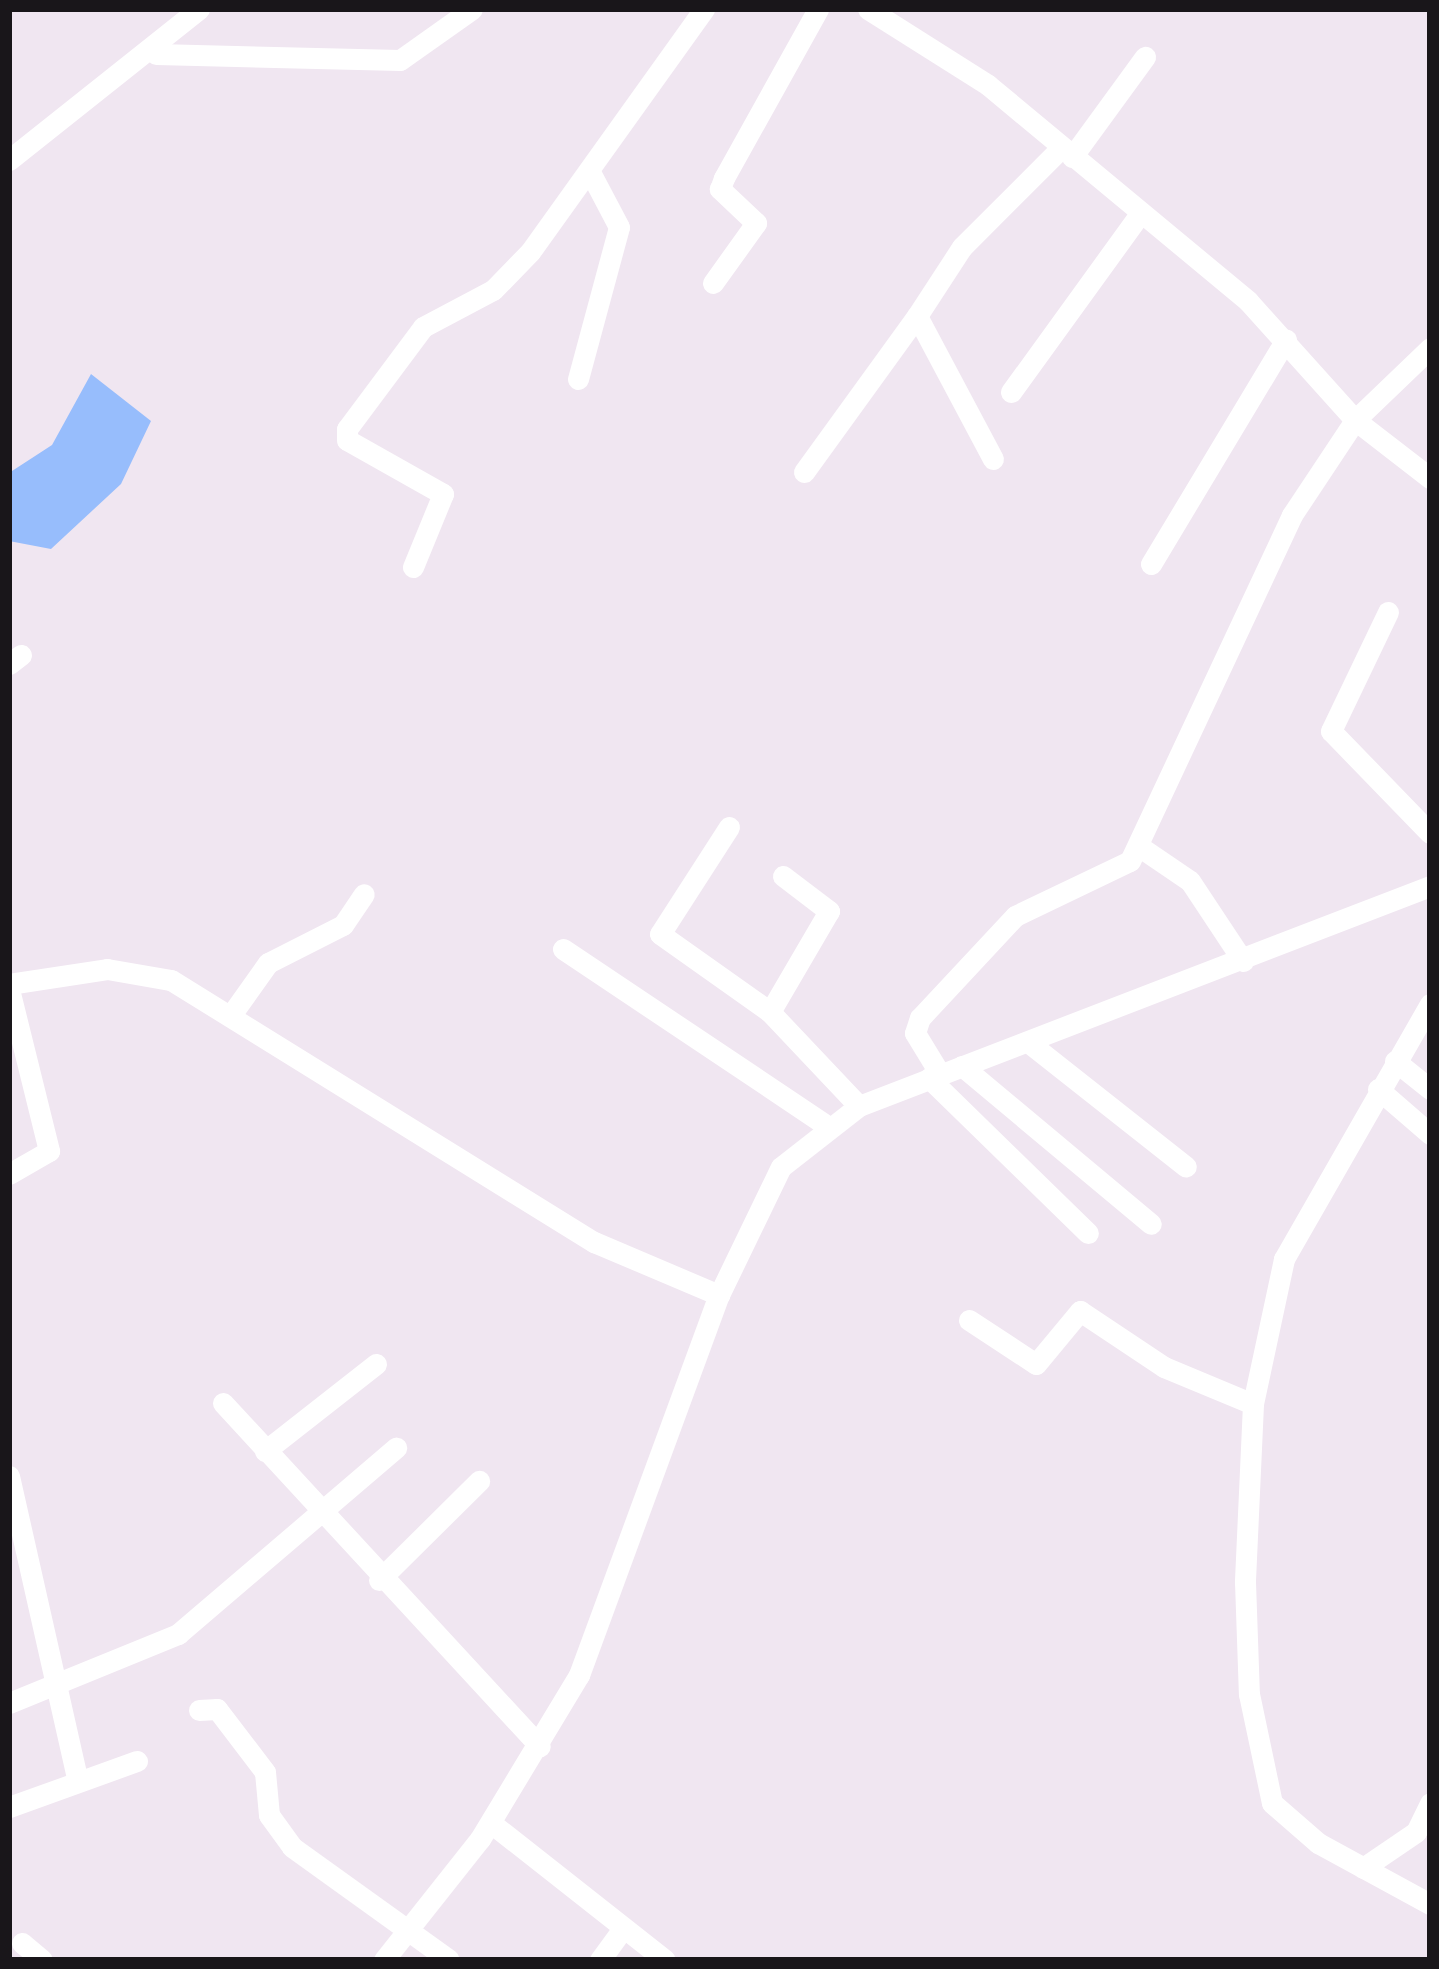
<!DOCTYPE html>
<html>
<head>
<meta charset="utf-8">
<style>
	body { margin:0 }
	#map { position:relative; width:1439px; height:1969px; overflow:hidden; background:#f0e6f1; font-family:Montserrat,sans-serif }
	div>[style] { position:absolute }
	.water>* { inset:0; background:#97bdfc }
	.minor>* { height:21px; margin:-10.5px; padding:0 10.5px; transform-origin:10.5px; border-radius:10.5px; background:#fff }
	span { translate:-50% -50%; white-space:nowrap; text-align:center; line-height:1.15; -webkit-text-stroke:12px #fdf3ff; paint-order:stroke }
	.frame { position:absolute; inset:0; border:12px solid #19161a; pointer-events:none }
</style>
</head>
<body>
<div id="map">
	<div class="water">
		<div style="clip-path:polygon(91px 374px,151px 421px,121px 484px,51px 549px,9px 541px,12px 471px,52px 445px)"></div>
	</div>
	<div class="minor">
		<div style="left:868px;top:9px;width:142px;rotate:32.3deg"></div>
		<div style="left:988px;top:85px;width:338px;rotate:39.7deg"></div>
		<div style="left:1248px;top:301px;width:160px;rotate:48deg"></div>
		<div style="left:1355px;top:420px;width:95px;rotate:37.7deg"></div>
		<div style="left:156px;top:54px;width:244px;rotate:1.4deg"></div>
		<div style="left:400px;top:60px;width:88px;rotate:-35.3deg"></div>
		<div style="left:1072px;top:157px;width:124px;rotate:-53.9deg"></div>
		<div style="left:9px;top:160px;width:243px;rotate:-38.5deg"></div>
		<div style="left:713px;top:283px;width:74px;rotate:-54.4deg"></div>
		<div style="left:756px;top:223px;width:50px;rotate:-136.6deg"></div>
		<div style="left:720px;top:189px;width:12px;rotate:-70deg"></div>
		<div style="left:724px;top:178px;width:193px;rotate:-60.9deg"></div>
		<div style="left:578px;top:379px;width:157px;rotate:-74.9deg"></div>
		<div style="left:619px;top:227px;width:64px;rotate:-117.8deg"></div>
		<div style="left:1011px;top:392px;width:218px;rotate:-54.1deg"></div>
		<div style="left:993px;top:459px;width:162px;rotate:-118deg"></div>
		<div style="left:917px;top:316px;width:82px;rotate:-56.9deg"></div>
		<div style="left:962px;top:247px;width:140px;rotate:-45deg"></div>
		<div style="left:804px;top:472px;width:193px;rotate:-54.1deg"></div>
		<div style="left:1151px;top:564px;width:262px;rotate:-59deg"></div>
		<div style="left:413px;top:567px;width:79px;rotate:-67.7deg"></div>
		<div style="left:443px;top:494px;width:110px;rotate:-150.6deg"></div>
		<div style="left:347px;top:440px;width:11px;rotate:-90deg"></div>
		<div style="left:347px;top:429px;width:127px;rotate:-53.3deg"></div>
		<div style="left:423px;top:327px;width:79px;rotate:-27.9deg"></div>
		<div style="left:493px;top:290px;width:53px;rotate:-45.8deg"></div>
		<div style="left:530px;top:252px;width:299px;rotate:-54.4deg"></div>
		<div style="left:1388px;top:612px;width:132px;rotate:115.6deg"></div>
		<div style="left:1331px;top:731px;width:142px;rotate:45.9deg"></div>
		<div style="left:9px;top:664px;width:15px;rotate:-37deg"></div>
		<div style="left:729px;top:827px;width:127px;rotate:122.8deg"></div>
		<div style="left:660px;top:934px;width:135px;rotate:35.3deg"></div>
		<div style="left:1140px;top:847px;width:60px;rotate:34.2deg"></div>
		<div style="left:1190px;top:881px;width:96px;rotate:56.5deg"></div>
		<div style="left:783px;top:876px;width:58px;rotate:37.3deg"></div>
		<div style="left:829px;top:911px;width:117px;rotate:120.3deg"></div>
		<div style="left:770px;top:1012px;width:129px;rotate:46.6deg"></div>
		<div style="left:563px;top:949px;width:318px;rotate:33.8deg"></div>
		<div style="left:9px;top:984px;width:99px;rotate:-8.7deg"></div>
		<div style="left:107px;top:969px;width:65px;rotate:9.8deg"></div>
		<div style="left:171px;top:980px;width:498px;rotate:31.8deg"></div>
		<div style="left:594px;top:1242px;width:136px;rotate:23deg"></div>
		<div style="left:9px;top:989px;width:167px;rotate:76.1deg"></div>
		<div style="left:49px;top:1151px;width:46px;rotate:150.1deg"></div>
		<div style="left:1430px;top:1004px;width:294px;rotate:119.8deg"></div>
		<div style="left:1284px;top:1259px;width:148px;rotate:102.1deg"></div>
		<div style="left:1253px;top:1404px;width:178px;rotate:92.6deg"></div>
		<div style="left:1245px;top:1582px;width:112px;rotate:88deg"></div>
		<div style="left:1249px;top:1694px;width:111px;rotate:78.1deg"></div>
		<div style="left:1272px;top:1803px;width:61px;rotate:41deg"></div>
		<div style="left:1318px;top:1843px;width:128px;rotate:28.6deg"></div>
		<div style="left:231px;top:1015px;width:64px;rotate:-54.6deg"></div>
		<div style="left:268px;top:963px;width:84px;rotate:-26.9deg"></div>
		<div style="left:343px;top:925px;width:37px;rotate:-56deg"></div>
		<div style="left:1028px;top:1042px;width:201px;rotate:38.3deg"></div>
		<div style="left:1395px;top:1061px;width:45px;rotate:38.7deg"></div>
		<div style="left:962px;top:1066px;width:246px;rotate:39.9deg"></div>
		<div style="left:940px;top:1074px;width:48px;rotate:-121.4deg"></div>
		<div style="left:915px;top:1033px;width:16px;rotate:-72deg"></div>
		<div style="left:920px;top:1018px;width:139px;rotate:-47deg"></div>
		<div style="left:1015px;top:916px;width:127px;rotate:-25.6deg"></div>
		<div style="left:1130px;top:861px;width:382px;rotate:-64.9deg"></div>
		<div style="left:1292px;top:515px;width:114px;rotate:-56.4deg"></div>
		<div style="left:1355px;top:420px;width:104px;rotate:-43.8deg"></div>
		<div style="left:929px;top:1078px;width:222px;rotate:44.3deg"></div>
		<div style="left:1378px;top:1089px;width:69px;rotate:40.9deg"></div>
		<div style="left:969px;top:1320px;width:80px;rotate:33.3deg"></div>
		<div style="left:1036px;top:1364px;width:69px;rotate:-50.3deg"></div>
		<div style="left:1080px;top:1311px;width:101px;rotate:33.7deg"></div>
		<div style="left:1164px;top:1367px;width:96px;rotate:22.6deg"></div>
		<div style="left:223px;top:1403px;width:467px;rotate:47.3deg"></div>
		<div style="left:265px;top:1451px;width:141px;rotate:-38.1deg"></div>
		<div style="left:9px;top:1476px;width:310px;rotate:77.3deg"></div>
		<div style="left:379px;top:1580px;width:141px;rotate:-44.7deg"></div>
		<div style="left:9px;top:1703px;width:183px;rotate:-22.2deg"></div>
		<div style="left:178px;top:1634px;width:287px;rotate:-40.5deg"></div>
		<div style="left:199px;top:1710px;width:18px;rotate:-3deg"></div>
		<div style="left:217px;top:1709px;width:79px;rotate:52.7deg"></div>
		<div style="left:265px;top:1772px;width:43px;rotate:84.7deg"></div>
		<div style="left:269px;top:1815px;width:39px;rotate:54deg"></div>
		<div style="left:292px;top:1847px;width:193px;rotate:35.7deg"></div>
		<div style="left:9px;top:1807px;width:136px;rotate:-19.8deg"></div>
		<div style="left:491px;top:1823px;width:221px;rotate:38.2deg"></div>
		<div style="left:1363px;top:1868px;width:64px;rotate:-34.2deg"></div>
		<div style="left:1416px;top:1832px;width:32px;rotate:-64deg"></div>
		<div style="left:22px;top:1943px;width:26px;rotate:40deg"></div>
		<div style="left:384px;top:1960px;width:154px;rotate:-51.6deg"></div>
		<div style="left:480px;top:1839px;width:192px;rotate:-58.9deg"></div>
		<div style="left:579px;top:1675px;width:405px;rotate:-69.8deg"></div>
		<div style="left:719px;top:1295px;width:142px;rotate:-64.2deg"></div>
		<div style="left:781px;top:1167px;width:99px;rotate:-38deg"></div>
		<div style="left:859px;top:1106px;width:612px;rotate:-21.07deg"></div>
		<div style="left:600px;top:1960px;width:37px;rotate:-54deg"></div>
	</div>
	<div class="frame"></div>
</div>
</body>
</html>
